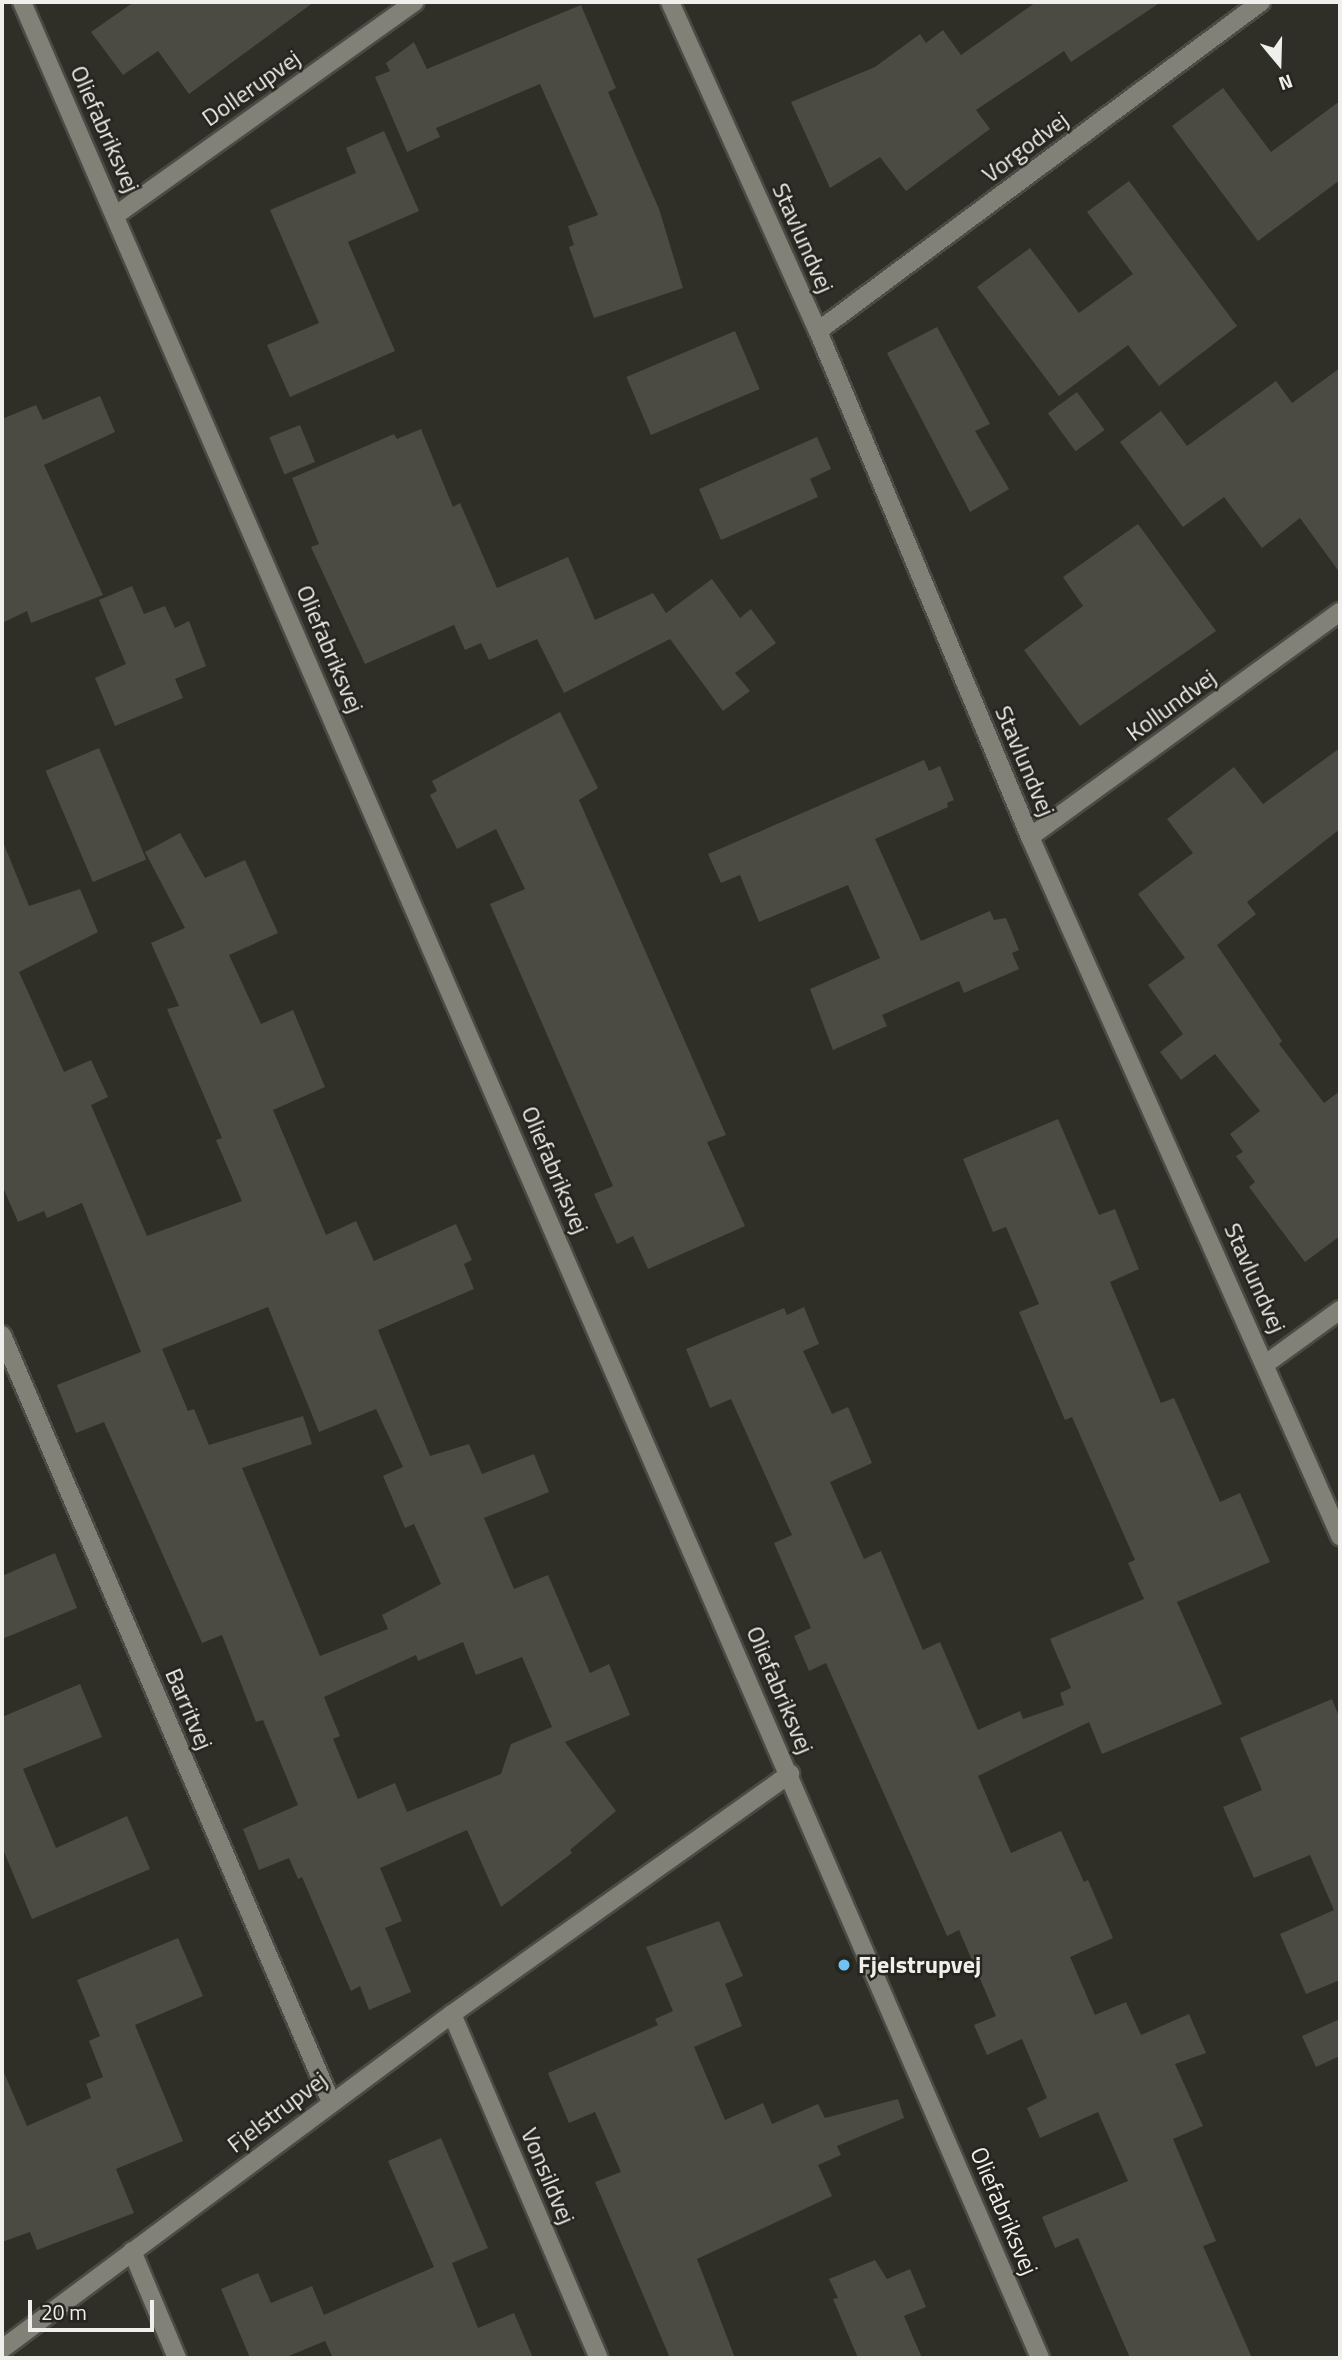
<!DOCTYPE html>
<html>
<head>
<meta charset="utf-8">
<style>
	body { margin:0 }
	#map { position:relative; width:1342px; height:2360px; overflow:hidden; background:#2f2f28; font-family:"Titillium Web",sans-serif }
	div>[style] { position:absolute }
	.building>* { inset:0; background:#4b4b43; transform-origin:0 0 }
	.roads { filter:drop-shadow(2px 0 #4b4b45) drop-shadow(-2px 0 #4b4b45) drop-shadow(0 2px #4b4b45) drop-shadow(0 -2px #4b4b45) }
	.street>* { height:18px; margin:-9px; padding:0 9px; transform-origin:9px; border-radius:9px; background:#818178 }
	.secondary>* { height:18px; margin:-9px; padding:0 9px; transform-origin:9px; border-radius:9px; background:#818178 }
	.dots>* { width:19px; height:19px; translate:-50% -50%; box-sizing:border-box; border:4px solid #25251e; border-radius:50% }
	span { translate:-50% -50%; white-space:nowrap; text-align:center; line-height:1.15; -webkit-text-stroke:5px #25251e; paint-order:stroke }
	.street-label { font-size:24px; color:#eff0eb }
	.poi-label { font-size:24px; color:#eff0eb; font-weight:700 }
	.left { translate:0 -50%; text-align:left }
	.frame { position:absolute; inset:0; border:4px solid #eff0eb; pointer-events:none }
	.north { position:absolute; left:1244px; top:28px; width:70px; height:70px; -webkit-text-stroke:5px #25251e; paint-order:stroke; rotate:161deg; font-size:19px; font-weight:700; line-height:28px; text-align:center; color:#eff0eb }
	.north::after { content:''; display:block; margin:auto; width:24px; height:32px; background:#eff0eb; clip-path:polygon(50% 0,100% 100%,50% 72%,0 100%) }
	.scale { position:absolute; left:28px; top:2300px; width:126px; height:32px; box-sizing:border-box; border:4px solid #eff0eb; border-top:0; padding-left:9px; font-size:21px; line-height:24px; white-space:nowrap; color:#eff0eb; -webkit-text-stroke:5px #25251e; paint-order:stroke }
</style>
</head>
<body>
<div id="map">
	<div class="building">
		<div style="clip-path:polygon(134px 2px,314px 2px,189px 94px,158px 51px,123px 75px,91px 32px)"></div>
		<div style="clip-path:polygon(1036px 2px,1161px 2px,1071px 62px,1064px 51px,976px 110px,990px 129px,906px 191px,880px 157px,830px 188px,791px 102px,875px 67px,920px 34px,926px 43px,943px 30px,961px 55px)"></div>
		<div style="clip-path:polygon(581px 5px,616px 88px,608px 92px,659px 209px,683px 288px,594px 318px,569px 247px,574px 245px,568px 226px,598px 215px,540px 84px,436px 128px,440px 137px,407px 152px,375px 77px,390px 71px,386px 63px,414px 42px,427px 69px)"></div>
		<div style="clip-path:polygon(1223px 88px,1271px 152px,1340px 101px,1340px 180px,1258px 241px,1172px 126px)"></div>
		<div style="clip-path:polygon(384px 131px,419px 211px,348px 242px,395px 351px,290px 397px,267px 345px,319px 323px,270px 210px,356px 173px,346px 148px)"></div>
		<div style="clip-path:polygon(1129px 181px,1237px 326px,1159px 386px,1128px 345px,1059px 396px,977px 287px,1030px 248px,1079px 313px,1133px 274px,1087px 212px)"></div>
		<div style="clip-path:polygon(937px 327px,990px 424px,975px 431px,1009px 489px,970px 512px,887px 353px)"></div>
		<div style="left:735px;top:331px;width:63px;height:118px;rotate:67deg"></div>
		<div style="clip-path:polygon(1340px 368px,1340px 573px,1300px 518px,1262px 548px,1224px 497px,1183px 527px,1120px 442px,1161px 411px,1187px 446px,1276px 381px,1292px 403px)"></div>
		<div style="left:1077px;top:392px;width:47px;height:36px;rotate:54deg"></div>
		<div style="clip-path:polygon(100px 396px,115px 432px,44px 465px,103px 595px,31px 623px,27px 611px,2px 623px,2px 419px,36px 405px,43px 420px)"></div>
		<div style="left:300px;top:425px;width:40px;height:33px;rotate:68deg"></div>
		<div style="clip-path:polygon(421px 429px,453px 507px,460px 503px,497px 588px,568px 557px,595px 620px,653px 593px,666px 613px,712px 579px,740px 618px,751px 609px,776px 643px,735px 673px,750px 691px,723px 711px,670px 639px,564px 693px,537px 639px,489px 660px,481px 643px,465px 650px,454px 625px,365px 664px,311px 547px,319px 544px,292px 478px,394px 434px,397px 439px)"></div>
		<div style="clip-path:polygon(817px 437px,831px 469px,810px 479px,818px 497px,721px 540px,699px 489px)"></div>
		<div style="clip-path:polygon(1138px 524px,1216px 631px,1080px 726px,1024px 650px,1083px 606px,1063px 577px)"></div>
		<div style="clip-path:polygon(132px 586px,144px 614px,165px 606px,175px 628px,189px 621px,206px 666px,175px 679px,183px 698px,115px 726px,95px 678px,126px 664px,99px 600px)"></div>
		<div style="clip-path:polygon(560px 712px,598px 788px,579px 800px,726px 1135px,707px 1142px,745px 1226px,648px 1269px,633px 1236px,617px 1244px,594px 1194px,613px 1186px,490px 904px,525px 889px,496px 829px,457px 849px,430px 795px,437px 791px,432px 781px)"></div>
		<div style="left:99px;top:748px;width:121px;height:58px;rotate:67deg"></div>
		<div style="clip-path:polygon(1340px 748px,1340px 829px,1247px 902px,1256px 914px,1217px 945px,1282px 1041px,1279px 1044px,1324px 1103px,1340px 1091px,1340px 1236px,1305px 1262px,1249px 1187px,1255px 1182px,1236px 1156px,1243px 1152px,1230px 1134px,1260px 1111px,1215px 1054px,1181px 1080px,1160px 1052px,1183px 1034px,1148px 985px,1185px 958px,1138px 894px,1193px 853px,1167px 819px,1234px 767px,1263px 804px)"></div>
		<div style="clip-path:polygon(924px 760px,929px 771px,940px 766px,954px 800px,947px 803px,948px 807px,875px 839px,921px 941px,990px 911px,994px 920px,1006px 918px,1019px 950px,1012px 953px,1019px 969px,964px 993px,959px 981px,882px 1015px,887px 1026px,833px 1050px,810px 989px,880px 958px,848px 885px,759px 922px,740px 875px,721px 883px,708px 854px)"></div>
		<div style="clip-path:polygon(evenodd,180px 833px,205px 878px,245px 860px,278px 933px,229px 955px,261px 1024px,293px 1010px,325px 1087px,273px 1110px,326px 1235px,356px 1221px,374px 1261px,456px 1224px,472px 1260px,464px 1264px,474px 1289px,378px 1330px,430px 1456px,469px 1444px,482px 1474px,534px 1454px,549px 1492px,484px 1518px,514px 1589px,548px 1575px,590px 1673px,609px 1664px,630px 1715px,565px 1742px,616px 1811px,570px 1850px,572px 1853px,501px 1907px,467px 1830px,380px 1868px,402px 1921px,385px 1928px,411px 1992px,369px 2010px,360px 1986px,351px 1991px,302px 1877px,298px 1879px,289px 1858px,259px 1870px,243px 1829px,298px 1805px,263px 1720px,256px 1722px,222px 1635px,202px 1643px,104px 1422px,76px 1433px,57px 1385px,141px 1352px,82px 1203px,47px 1218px,44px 1211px,18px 1222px,2px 1185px,3px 842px,29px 906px,80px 889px,98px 932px,19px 972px,64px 1072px,91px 1060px,108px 1097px,91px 1105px,147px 1236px,242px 1201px,216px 1140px,222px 1138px,167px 1009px,179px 1006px,151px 943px,185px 928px,145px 852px,180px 833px,268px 1307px,319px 1432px,376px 1409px,403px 1467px,383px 1476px,405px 1528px,414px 1524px,441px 1584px,382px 1615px,388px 1629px,320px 1656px,242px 1468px,312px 1444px,303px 1416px,209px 1445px,194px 1409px,188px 1411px,162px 1349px,268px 1307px,180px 833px,463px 1642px,476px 1675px,522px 1657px,552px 1727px,511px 1744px,501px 1774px,407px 1812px,395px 1783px,358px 1799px,333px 1739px,340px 1736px,324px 1697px,416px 1655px,418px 1661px,463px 1642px)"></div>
		<div style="clip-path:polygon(1058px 1119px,1099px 1215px,1115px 1209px,1139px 1269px,1110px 1282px,1161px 1403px,1174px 1398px,1220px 1502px,1240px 1493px,1270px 1562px,1177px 1602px,1222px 1704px,1102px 1754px,1089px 1722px,978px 1776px,1011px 1853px,1061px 1831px,1084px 1882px,1088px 1880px,1113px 1938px,1070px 1957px,1095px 2015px,1126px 2002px,1141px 2035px,1189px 2014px,1206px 2053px,1175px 2064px,1203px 2126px,1173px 2139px,1216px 2241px,1203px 2246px,1252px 2358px,1130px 2358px,1078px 2238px,1055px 2248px,1042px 2217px,1128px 2181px,1098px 2112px,1040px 2138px,1027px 2108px,1047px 2098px,1022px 2039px,987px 2055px,974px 2025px,996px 2016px,959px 1930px,947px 1936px,826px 1663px,809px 1671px,794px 1636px,811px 1628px,774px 1543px,792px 1535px,731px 1399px,710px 1408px,686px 1349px,784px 1308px,787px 1315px,804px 1307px,819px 1344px,803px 1351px,832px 1414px,848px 1407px,872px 1463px,830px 1482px,864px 1559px,881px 1551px,923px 1650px,940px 1642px,978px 1730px,1020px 1711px,1023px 1719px,1064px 1705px,1060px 1693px,1071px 1688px,1050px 1639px,1144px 1599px,1128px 1563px,1135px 1560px,1072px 1417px,1065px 1420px,1019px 1312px,1039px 1304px,1006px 1227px,993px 1232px,963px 1159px)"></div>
		<div style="clip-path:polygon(55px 1553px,77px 1608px,2px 1639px,2px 1576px)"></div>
		<div style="clip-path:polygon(80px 1684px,102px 1737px,23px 1769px,56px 1848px,127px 1816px,150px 1869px,32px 1919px,2px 1847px,2px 1717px)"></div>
		<div style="clip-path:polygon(1332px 1699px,1340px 1719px,1340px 1980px,1306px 1994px,1280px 1934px,1334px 1910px,1310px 1855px,1254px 1878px,1223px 1807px,1262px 1790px,1240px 1738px)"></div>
		<div style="clip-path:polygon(719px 1921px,743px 1976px,725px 1984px,742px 2026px,694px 2047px,725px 2120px,763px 2103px,772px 2124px,818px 2104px,825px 2118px,898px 2099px,904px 2118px,837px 2146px,841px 2155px,818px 2165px,832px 2196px,697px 2259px,735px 2358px,670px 2358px,595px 2182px,621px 2172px,595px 2112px,569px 2123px,548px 2073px,658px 2025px,655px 2019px,673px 2011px,646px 1947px)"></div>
		<div style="clip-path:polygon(178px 1938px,203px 1996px,135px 2025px,183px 2141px,116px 2169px,134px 2213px,37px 2250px,30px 2232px,2px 2242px,2px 2068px,27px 2126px,91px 2098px,86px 2084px,103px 2077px,89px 2041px,100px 2036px,77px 1980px)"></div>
		<div style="clip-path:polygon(1340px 2019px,1340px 2056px,1316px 2067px,1302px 2036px)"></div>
		<div style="clip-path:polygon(441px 2138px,488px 2248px,452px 2263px,478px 2328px,514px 2313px,533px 2358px,333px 2358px,325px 2341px,284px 2358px,250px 2358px,221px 2289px,258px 2273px,271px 2303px,312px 2286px,324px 2315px,434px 2267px,388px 2161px)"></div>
		<div style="clip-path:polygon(875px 2260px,887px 2279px,910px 2269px,926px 2307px,904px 2316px,922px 2358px,858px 2358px,833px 2299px,838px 2298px,829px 2279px)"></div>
	</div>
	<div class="roads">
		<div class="street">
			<div style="left:670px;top:2px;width:361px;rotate:65.8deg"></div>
			<div style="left:818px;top:331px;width:549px;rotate:67.27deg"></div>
			<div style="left:1030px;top:837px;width:765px;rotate:66.08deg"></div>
			<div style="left:116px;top:215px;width:367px;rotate:-35.5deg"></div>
			<div style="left:818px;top:331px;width:552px;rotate:-36.6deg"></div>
			<div style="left:1030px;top:837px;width:383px;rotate:-36deg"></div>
			<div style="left:2px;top:1335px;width:835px;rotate:66.78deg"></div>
			<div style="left:1267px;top:1363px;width:90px;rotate:-36deg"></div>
			<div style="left:452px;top:2014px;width:374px;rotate:66.9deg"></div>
			<div style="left:132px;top:2251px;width:116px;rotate:67.2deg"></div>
			<div style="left:2px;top:2349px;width:561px;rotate:-36.67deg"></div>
			<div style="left:452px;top:2014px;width:415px;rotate:-35.4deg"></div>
		</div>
		<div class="secondary">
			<div style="left:22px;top:2px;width:2567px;rotate:66.63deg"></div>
		</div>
	</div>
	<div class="dots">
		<div style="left:844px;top:1965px;background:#70c2f4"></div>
	</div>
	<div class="street-label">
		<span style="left:251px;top:88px;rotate:-35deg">Dollerupvej</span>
		<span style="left:105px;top:129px;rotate:66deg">Oliefabriksvej</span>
		<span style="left:1025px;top:147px;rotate:-37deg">Vorgodvej</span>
		<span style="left:803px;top:238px;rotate:66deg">Stavlundvej</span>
		<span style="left:330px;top:649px;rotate:67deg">Oliefabriksvej</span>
		<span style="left:1171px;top:705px;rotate:-36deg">Kollundvej</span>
		<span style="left:1025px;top:761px;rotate:67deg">Stavlundvej</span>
		<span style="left:555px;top:1170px;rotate:67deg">Oliefabriksvej</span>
		<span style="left:1255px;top:1278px;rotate:66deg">Stavlundvej</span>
		<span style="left:780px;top:1690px;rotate:67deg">Oliefabriksvej</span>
		<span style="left:189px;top:1709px;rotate:67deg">Barritvej</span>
		<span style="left:277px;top:2112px;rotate:-37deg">Fjelstrupvej</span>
		<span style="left:548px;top:2176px;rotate:67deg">Vonsildvej</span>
		<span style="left:1004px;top:2211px;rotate:67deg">Oliefabriksvej</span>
	</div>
	<div class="poi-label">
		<span class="left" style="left:858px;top:1965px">Fjelstrupvej</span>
	</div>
	<div class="frame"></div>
	<div class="north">N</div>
	<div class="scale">20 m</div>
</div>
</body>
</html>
